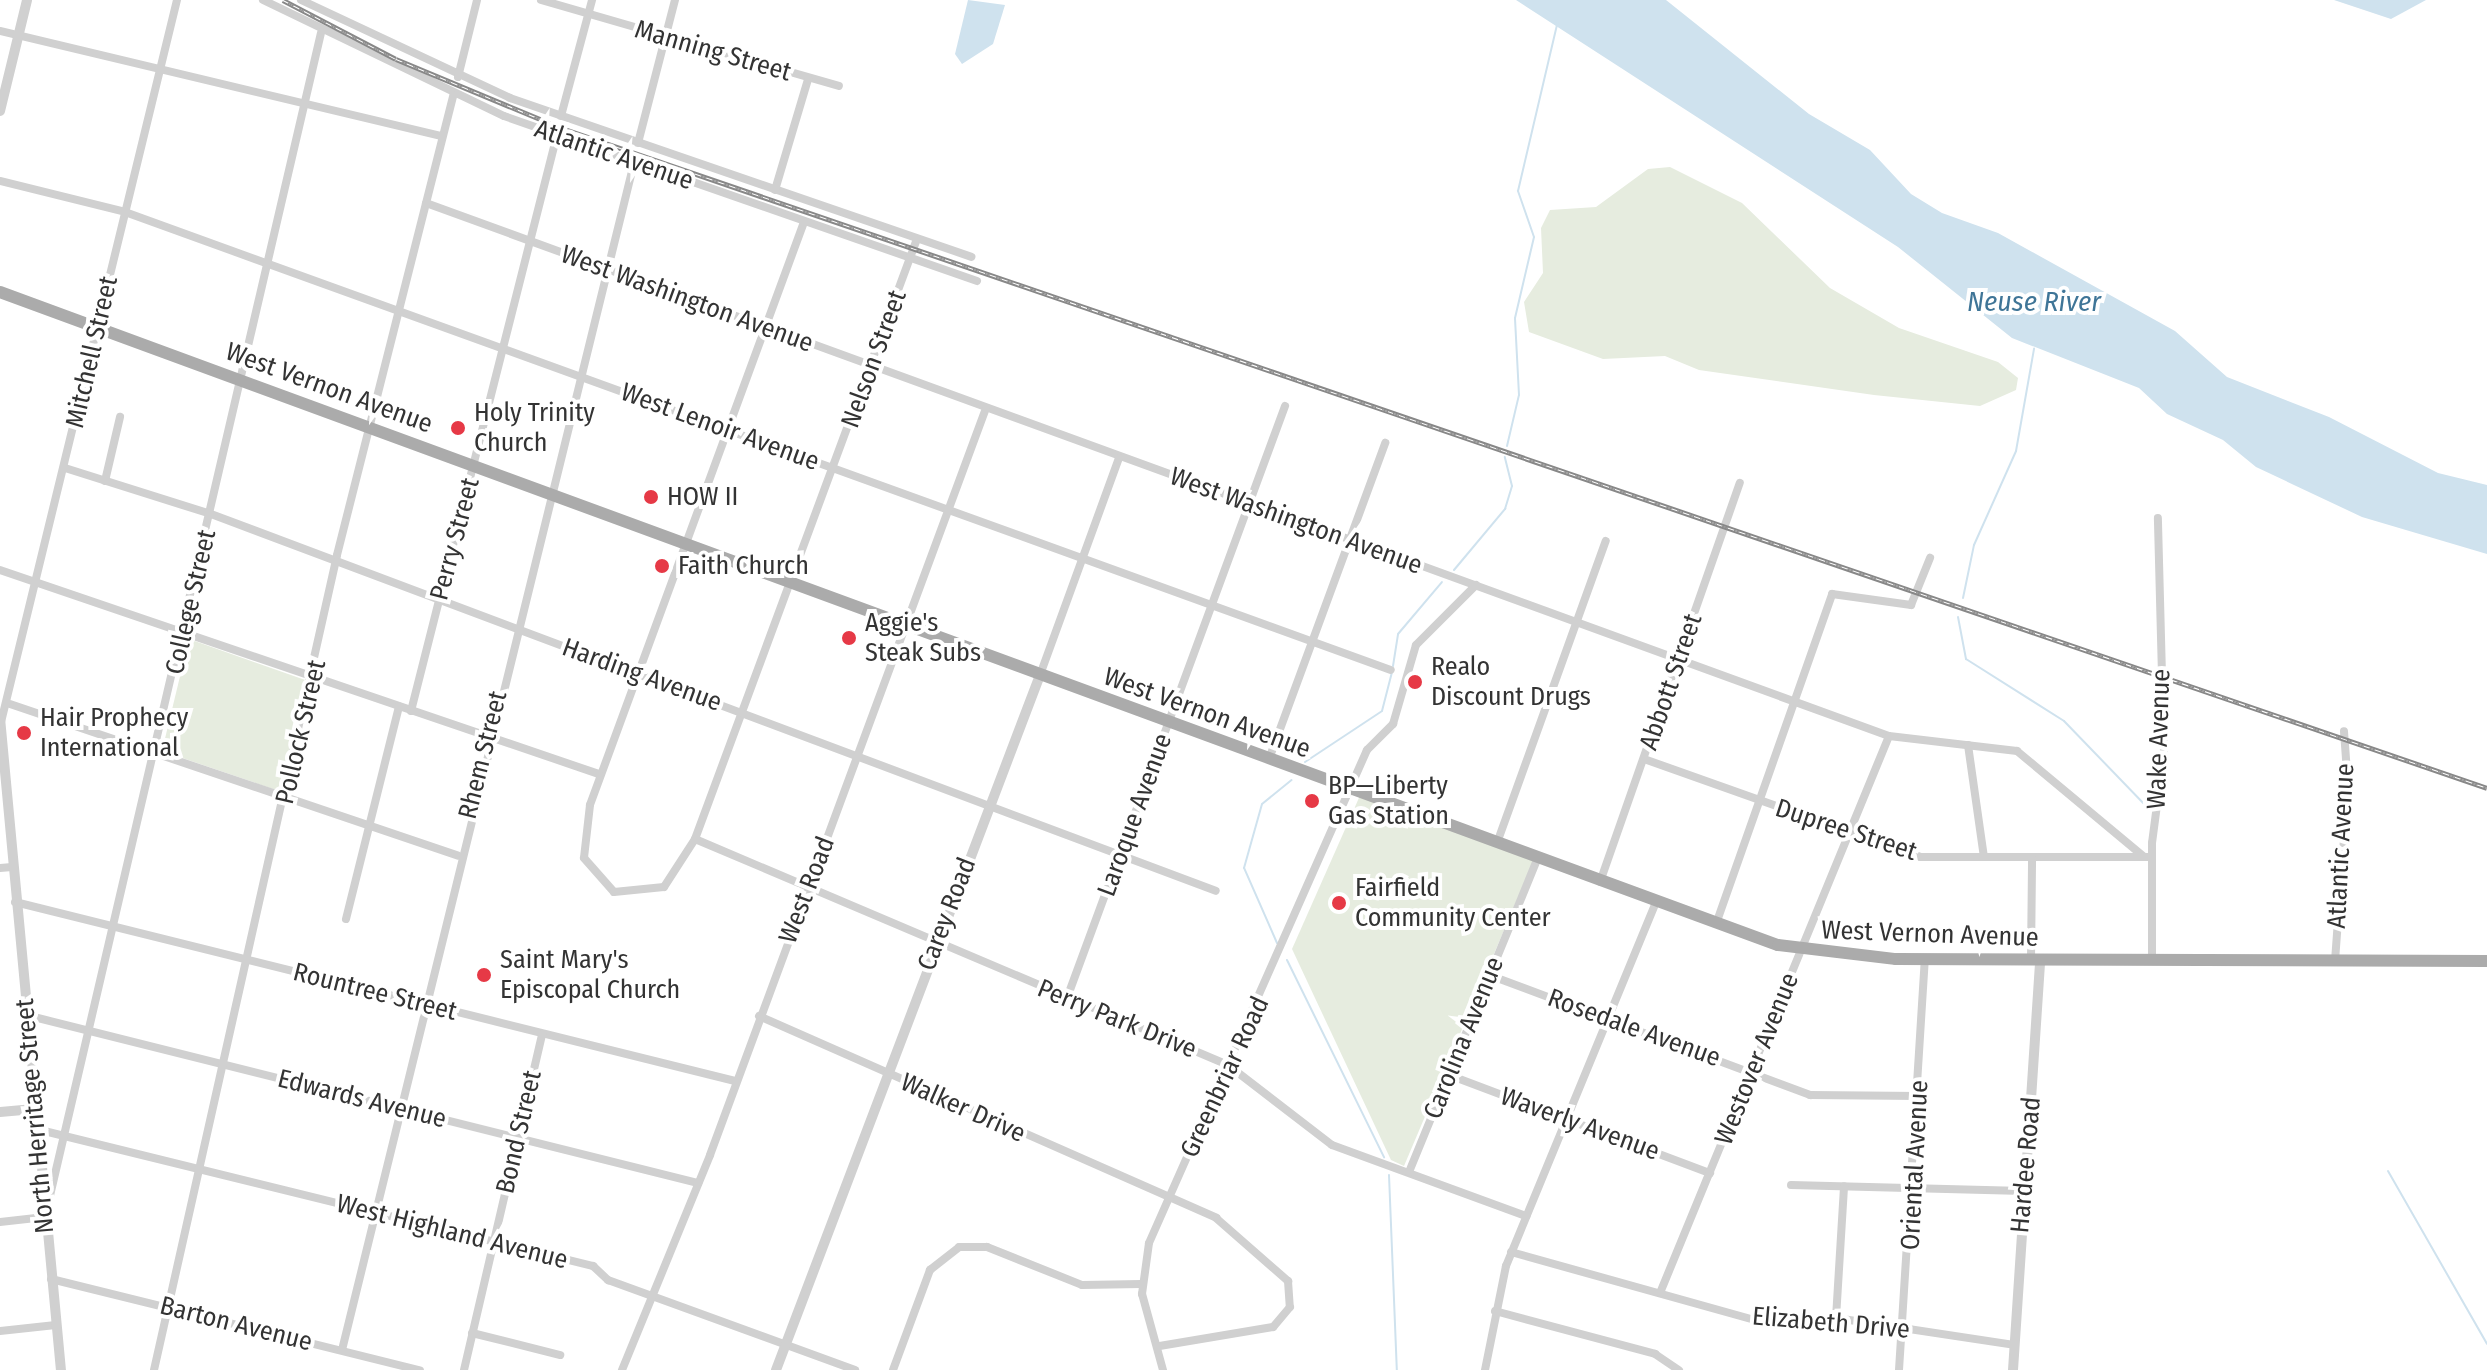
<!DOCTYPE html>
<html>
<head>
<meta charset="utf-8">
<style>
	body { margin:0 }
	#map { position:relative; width:2487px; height:1370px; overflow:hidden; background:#fff; font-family:"Fira Sans Condensed",sans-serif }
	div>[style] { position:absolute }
	.green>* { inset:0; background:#e6ecdf }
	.water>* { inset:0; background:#cfe2ee }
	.stream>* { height:2px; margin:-1px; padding:0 1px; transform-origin:1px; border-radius:1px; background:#cfe2ee }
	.minor>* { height:8px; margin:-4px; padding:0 4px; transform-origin:4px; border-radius:4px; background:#d0d0d0 }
	.tertiary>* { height:10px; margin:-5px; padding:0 5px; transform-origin:5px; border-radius:5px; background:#d0d0d0 }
	.primary>* { height:12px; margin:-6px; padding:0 6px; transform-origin:6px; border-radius:6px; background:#ababab }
	.rail>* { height:5px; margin-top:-2.5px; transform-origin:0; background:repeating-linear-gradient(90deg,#fff 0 6px,#888 0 12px); box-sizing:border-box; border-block:2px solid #888 }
	.dots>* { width:22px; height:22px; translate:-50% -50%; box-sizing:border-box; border:4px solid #fff; border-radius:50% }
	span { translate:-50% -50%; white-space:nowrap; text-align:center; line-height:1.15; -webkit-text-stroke:8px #fff; paint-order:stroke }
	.street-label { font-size:26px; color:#333 }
	.poi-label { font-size:26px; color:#333 }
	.left { translate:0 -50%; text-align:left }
	.water-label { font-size:28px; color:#3f7597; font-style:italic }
</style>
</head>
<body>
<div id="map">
	<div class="green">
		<div style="clip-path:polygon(1670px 167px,1742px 203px,1830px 288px,1899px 328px,1998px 362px,2018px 378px,2016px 390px,1980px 406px,1874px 395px,1699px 370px,1665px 356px,1603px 359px,1529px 332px,1524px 302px,1543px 273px,1541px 228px,1550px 210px,1596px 207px,1648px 169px)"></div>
		<div style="clip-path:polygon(189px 639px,308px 681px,282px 792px,162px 751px)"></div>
		<div style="clip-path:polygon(1362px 791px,1535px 857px,1404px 1166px,1391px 1160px,1292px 949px)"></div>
	</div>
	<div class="water">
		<div style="clip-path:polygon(968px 0,1005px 5px,993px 44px,962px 64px,955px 54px)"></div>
		<div style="clip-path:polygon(1516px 0,1666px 0,1809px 114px,1870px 150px,1911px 194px,1942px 213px,1998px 233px,2175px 331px,2227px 377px,2329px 417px,2438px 473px,2487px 485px,2487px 554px,2362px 517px,2256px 467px,2223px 440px,2167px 414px,2139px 388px,2012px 338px,1898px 247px)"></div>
		<div style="clip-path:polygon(2334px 0,2426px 0,2391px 19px)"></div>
	</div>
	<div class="stream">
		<div style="left:1507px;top:446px;width:52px;rotate:-76.8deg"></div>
		<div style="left:1519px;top:395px;width:77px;rotate:-93deg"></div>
		<div style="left:1515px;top:318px;width:83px;rotate:-76.8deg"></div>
		<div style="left:1534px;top:237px;width:49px;rotate:-109.2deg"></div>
		<div style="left:1518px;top:191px;width:176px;rotate:-76.8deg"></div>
		<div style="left:1454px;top:570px;width:80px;rotate:-50.1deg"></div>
		<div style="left:1505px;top:509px;width:24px;rotate:-73deg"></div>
		<div style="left:1512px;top:486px;width:30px;rotate:-104deg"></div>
		<div style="left:1963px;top:598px;width:54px;rotate:-78.3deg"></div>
		<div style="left:1974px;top:545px;width:103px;rotate:-65.9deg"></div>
		<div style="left:2016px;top:451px;width:104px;rotate:-80deg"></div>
		<div style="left:1958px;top:617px;width:43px;rotate:79.2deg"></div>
		<div style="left:1966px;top:659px;width:116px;rotate:32.3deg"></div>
		<div style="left:2064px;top:721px;width:124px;rotate:46deg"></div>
		<div style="left:1393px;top:666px;width:32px;rotate:-81deg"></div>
		<div style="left:1398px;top:634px;width:68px;rotate:-49.8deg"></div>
		<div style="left:1305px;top:762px;width:92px;rotate:-33.5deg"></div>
		<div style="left:1382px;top:711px;width:40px;rotate:-75.6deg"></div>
		<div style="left:1277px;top:943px;width:82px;rotate:-113.7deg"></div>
		<div style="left:1244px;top:868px;width:66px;rotate:-74.3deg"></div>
		<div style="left:1262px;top:804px;width:38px;rotate:-39deg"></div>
		<div style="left:1287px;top:960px;width:220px;rotate:63.8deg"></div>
		<div style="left:2388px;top:1171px;width:199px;rotate:60.2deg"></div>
		<div style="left:1389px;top:1175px;width:195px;rotate:87.7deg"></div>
	</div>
	<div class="minor">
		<div style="left:263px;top:0;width:267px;rotate:25.7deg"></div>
		<div style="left:504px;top:116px;width:501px;rotate:19.23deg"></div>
		<div style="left:301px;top:0;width:231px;rotate:25.1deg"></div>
		<div style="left:510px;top:98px;width:488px;rotate:19deg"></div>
		<div style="left:541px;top:0;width:310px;rotate:16.1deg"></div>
		<div style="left:0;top:31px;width:454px;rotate:13.4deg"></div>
		<div style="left:458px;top:77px;width:79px;rotate:-76.1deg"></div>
		<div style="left:561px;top:116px;width:120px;rotate:-75deg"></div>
		<div style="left:638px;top:143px;width:148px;rotate:-75.5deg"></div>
		<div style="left:0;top:181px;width:129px;rotate:13.9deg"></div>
		<div style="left:125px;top:212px;width:1346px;rotate:19.89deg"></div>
		<div style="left:775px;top:190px;width:116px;rotate:-73.4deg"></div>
		<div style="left:426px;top:203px;width:1557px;rotate:20.02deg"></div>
		<div style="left:1889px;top:736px;width:129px;rotate:6.7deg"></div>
		<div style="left:2017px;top:751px;width:165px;rotate:39.8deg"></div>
		<div style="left:804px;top:222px;width:621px;rotate:110.16deg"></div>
		<div style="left:590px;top:805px;width:53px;rotate:96.5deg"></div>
		<div style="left:584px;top:858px;width:45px;rotate:48.6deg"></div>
		<div style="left:614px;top:892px;width:50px;rotate:-5.7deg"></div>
		<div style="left:664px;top:887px;width:57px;rotate:-57.1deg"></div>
		<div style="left:695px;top:839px;width:640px;rotate:-69.7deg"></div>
		<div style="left:65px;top:468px;width:153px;rotate:17.5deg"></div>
		<div style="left:211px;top:514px;width:1073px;rotate:20.56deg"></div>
		<div style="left:105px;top:481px;width:66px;rotate:-76.8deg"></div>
		<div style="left:0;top:570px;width:633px;rotate:18.81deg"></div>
		<div style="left:1040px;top:675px;width:231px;rotate:-70deg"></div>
		<div style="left:10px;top:704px;width:473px;rotate:18.7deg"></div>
		<div style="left:411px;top:711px;width:594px;rotate:-75.78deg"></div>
		<div style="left:1px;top:722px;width:743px;rotate:-76.3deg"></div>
		<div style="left:1968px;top:745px;width:113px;rotate:81.9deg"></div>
		<div style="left:1269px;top:759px;width:337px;rotate:-69.8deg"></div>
		<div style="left:1644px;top:759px;width:293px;rotate:19.5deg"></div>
		<div style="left:1920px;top:857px;width:232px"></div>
		<div style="left:695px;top:839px;width:579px;rotate:22.98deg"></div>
		<div style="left:1228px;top:1065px;width:131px;rotate:37.6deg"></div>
		<div style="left:1332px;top:1145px;width:207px;rotate:20.1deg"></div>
		<div style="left:1497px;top:843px;width:321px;rotate:-70.2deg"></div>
		<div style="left:0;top:868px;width:12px;rotate:-5deg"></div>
		<div style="left:1600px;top:882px;width:423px;rotate:-70.7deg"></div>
		<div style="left:15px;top:902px;width:742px;rotate:13.96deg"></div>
		<div style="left:346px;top:919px;width:219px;rotate:-76deg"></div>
		<div style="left:1716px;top:924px;width:350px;rotate:-70.6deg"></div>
		<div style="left:1832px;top:594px;width:80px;rotate:7.9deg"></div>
		<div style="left:1911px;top:605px;width:51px;rotate:-68deg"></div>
		<div style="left:2031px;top:960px;width:102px;rotate:-89.4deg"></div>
		<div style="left:2152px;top:960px;width:117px;rotate:-90deg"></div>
		<div style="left:2152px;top:843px;width:92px;rotate:-82.5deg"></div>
		<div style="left:2164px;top:752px;width:234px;rotate:-91.5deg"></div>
		<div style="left:2335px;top:961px;width:175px;rotate:-85.8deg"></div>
		<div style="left:2348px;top:786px;width:55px;rotate:-94.2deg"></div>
		<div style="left:1489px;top:975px;width:343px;rotate:20.5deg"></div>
		<div style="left:1810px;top:1095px;width:109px;rotate:0.5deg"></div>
		<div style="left:1067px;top:998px;width:631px;rotate:-69.78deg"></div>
		<div style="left:26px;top:1015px;width:693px;rotate:14.04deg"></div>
		<div style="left:759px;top:1016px;width:500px;rotate:23.8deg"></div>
		<div style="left:1216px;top:1218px;width:96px;rotate:41.2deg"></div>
		<div style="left:1288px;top:1281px;width:26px;rotate:86deg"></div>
		<div style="left:1290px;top:1307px;width:26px;rotate:130deg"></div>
		<div style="left:1273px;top:1327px;width:115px;rotate:170.5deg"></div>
		<div style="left:1449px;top:1075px;width:279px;rotate:20.6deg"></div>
		<div style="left:36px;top:1129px;width:574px;rotate:13.82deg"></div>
		<div style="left:593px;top:1266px;width:21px;rotate:43deg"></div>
		<div style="left:608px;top:1280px;width:263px;rotate:20deg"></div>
		<div style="left:1409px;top:1172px;width:339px;rotate:-67.7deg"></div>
		<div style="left:1791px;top:1185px;width:233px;rotate:1.5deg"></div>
		<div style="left:0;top:1222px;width:45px;rotate:-6.3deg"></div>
		<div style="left:45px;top:1217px;width:1216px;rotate:-76.88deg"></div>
		<div style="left:1511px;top:1252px;width:252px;rotate:15.6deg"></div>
		<div style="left:1754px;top:1320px;width:82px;rotate:-1.4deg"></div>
		<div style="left:1836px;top:1318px;width:180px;rotate:8.6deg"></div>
		<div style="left:51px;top:1279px;width:380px;rotate:13.9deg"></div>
		<div style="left:1660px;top:1293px;width:602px;rotate:-67.65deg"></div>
		<div style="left:1495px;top:1311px;width:166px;rotate:15deg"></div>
		<div style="left:1655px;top:1354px;width:29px;rotate:34deg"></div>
		<div style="left:1836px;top:1318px;width:132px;rotate:-86.5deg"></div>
		<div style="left:0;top:1331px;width:56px;rotate:-6.1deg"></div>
		<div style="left:472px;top:1333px;width:91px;rotate:14deg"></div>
		<div style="left:342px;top:1350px;width:1222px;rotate:-76.18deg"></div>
		<div style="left:154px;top:1370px;width:835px;rotate:-77.34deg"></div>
		<div style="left:337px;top:555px;width:474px;rotate:-75.8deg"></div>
		<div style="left:464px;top:1370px;width:345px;rotate:-76.9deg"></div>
		<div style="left:622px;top:1370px;width:232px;rotate:-67.7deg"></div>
		<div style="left:710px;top:1155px;width:796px;rotate:-69.72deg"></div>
		<div style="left:893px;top:1370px;width:107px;rotate:-69.7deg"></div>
		<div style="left:930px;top:1270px;width:37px;rotate:-38deg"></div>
		<div style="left:959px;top:1247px;width:28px"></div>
		<div style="left:987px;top:1247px;width:102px;rotate:21.8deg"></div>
		<div style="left:1082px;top:1285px;width:59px;rotate:-1deg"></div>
		<div style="left:1163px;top:1370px;width:79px;rotate:-105.4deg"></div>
		<div style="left:1142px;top:1294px;width:51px;rotate:-82.2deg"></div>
		<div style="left:1149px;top:1243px;width:539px;rotate:-66.15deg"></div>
		<div style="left:1367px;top:750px;width:37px;rotate:-45deg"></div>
		<div style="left:1393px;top:724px;width:82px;rotate:-73.8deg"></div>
		<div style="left:1416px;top:645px;width:85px;rotate:-45deg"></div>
		<div style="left:1485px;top:1370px;width:106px;rotate:-78.6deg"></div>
		<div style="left:1506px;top:1266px;width:394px;rotate:-67.6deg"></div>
		<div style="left:1899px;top:1370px;width:411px;rotate:-86.4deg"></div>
	</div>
	<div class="tertiary">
		<div style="left:0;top:111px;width:114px;rotate:-76.3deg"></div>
		<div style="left:0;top:718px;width:655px;rotate:84.66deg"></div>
		<div style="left:0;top:1112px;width:34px;rotate:-5deg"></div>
		<div style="left:776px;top:1370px;width:743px;rotate:-69.2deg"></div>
		<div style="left:2013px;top:1370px;width:411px;rotate:-86.2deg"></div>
	</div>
	<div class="primary">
		<div style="left:0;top:292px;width:1894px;rotate:20.17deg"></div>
		<div style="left:1778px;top:945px;width:119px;rotate:6.8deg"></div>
		<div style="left:1896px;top:959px;width:591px;rotate:0.19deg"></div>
	</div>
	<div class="rail">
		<div style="left:283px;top:0;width:127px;rotate:27.6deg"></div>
		<div style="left:396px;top:59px;width:177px;rotate:22.6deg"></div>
		<div style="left:559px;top:127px;width:2038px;rotate:18.92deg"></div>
	</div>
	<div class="dots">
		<div style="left:458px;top:428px;background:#e63946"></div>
		<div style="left:651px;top:497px;background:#e63946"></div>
		<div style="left:662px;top:566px;background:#e63946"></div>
		<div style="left:849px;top:638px;background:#e63946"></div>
		<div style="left:1415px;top:682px;background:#e63946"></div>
		<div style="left:24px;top:733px;background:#e63946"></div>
		<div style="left:1312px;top:801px;background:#e63946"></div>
		<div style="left:1339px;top:903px;background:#e63946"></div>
		<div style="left:484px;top:975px;background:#e63946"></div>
	</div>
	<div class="street-label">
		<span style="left:713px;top:51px;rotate:16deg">Manning Street</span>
		<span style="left:614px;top:155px;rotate:19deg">Atlantic Avenue</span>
		<span style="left:687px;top:299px;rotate:20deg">West Washington Avenue</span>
		<span style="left:92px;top:352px;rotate:-77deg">Mitchell Street</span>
		<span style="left:874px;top:359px;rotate:-70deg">Nelson Street</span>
		<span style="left:329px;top:388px;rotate:20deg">West Vernon Avenue</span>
		<span style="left:720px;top:427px;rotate:20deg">West Lenoir Avenue</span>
		<span style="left:1296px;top:521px;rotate:20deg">West Washington Avenue</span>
		<span style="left:455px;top:539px;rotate:-75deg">Perry Street</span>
		<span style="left:191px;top:602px;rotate:-77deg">College Street</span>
		<span style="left:642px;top:675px;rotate:20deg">Harding Avenue</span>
		<span style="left:1671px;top:682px;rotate:-71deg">Abbott Street</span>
		<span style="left:1207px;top:713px;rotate:20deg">West Vernon Avenue</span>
		<span style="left:301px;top:732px;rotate:-77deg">Pollock Street</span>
		<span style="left:2159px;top:739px;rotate:-88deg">Wake Avenue</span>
		<span style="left:483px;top:755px;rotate:-76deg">Rhem Street</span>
		<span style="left:1135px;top:815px;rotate:-70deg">Laroque Avenue</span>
		<span style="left:1846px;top:830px;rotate:18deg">Dupree Street</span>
		<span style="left:2341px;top:846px;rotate:-87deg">Atlantic Avenue</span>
		<span style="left:807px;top:890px;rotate:-69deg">West Road</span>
		<span style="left:947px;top:914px;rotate:-69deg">Carey Road</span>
		<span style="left:1930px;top:934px;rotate:2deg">West Vernon Avenue</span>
		<span style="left:375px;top:992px;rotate:14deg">Rountree Street</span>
		<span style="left:1117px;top:1019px;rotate:22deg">Perry Park Drive</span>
		<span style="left:1634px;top:1028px;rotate:20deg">Rosedale Avenue</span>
		<span style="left:1464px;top:1038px;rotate:-68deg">Carolina Avenue</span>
		<span style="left:1757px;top:1059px;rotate:-68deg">Westover Avenue</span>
		<span style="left:1225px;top:1077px;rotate:-65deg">Greenbriar Road</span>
		<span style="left:362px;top:1099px;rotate:14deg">Edwards Avenue</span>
		<span style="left:963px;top:1108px;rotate:24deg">Walker Drive</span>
		<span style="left:35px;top:1116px;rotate:-95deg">North Herritage Street</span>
		<span style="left:1580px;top:1124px;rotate:20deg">Waverly Avenue</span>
		<span style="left:519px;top:1132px;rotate:-77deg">Bond Street</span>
		<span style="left:1915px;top:1165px;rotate:-87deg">Oriental Avenue</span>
		<span style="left:2026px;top:1165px;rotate:-85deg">Hardee Road</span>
		<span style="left:452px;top:1232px;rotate:14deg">West Highland Avenue</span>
		<span style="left:1831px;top:1323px;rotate:5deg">Elizabeth Drive</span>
		<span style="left:236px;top:1324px;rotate:14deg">Barton Avenue</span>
	</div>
	<div class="poi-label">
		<span class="left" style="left:474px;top:428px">Holy Trinity<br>Church</span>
		<span class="left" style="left:667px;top:497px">HOW II</span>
		<span class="left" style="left:678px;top:566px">Faith Church</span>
		<span class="left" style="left:865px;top:638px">Aggie's<br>Steak Subs</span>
		<span class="left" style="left:1431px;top:682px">Realo<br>Discount Drugs</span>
		<span class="left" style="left:40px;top:733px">Hair Prophecy<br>International</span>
		<span class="left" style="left:1328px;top:801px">BP—Liberty<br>Gas Station</span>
		<span class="left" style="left:1355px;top:903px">Fairfield<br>Community Center</span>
		<span class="left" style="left:500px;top:975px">Saint Mary's<br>Episcopal Church</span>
	</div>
	<div class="water-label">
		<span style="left:2034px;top:302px">Neuse River</span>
	</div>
</div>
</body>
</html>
